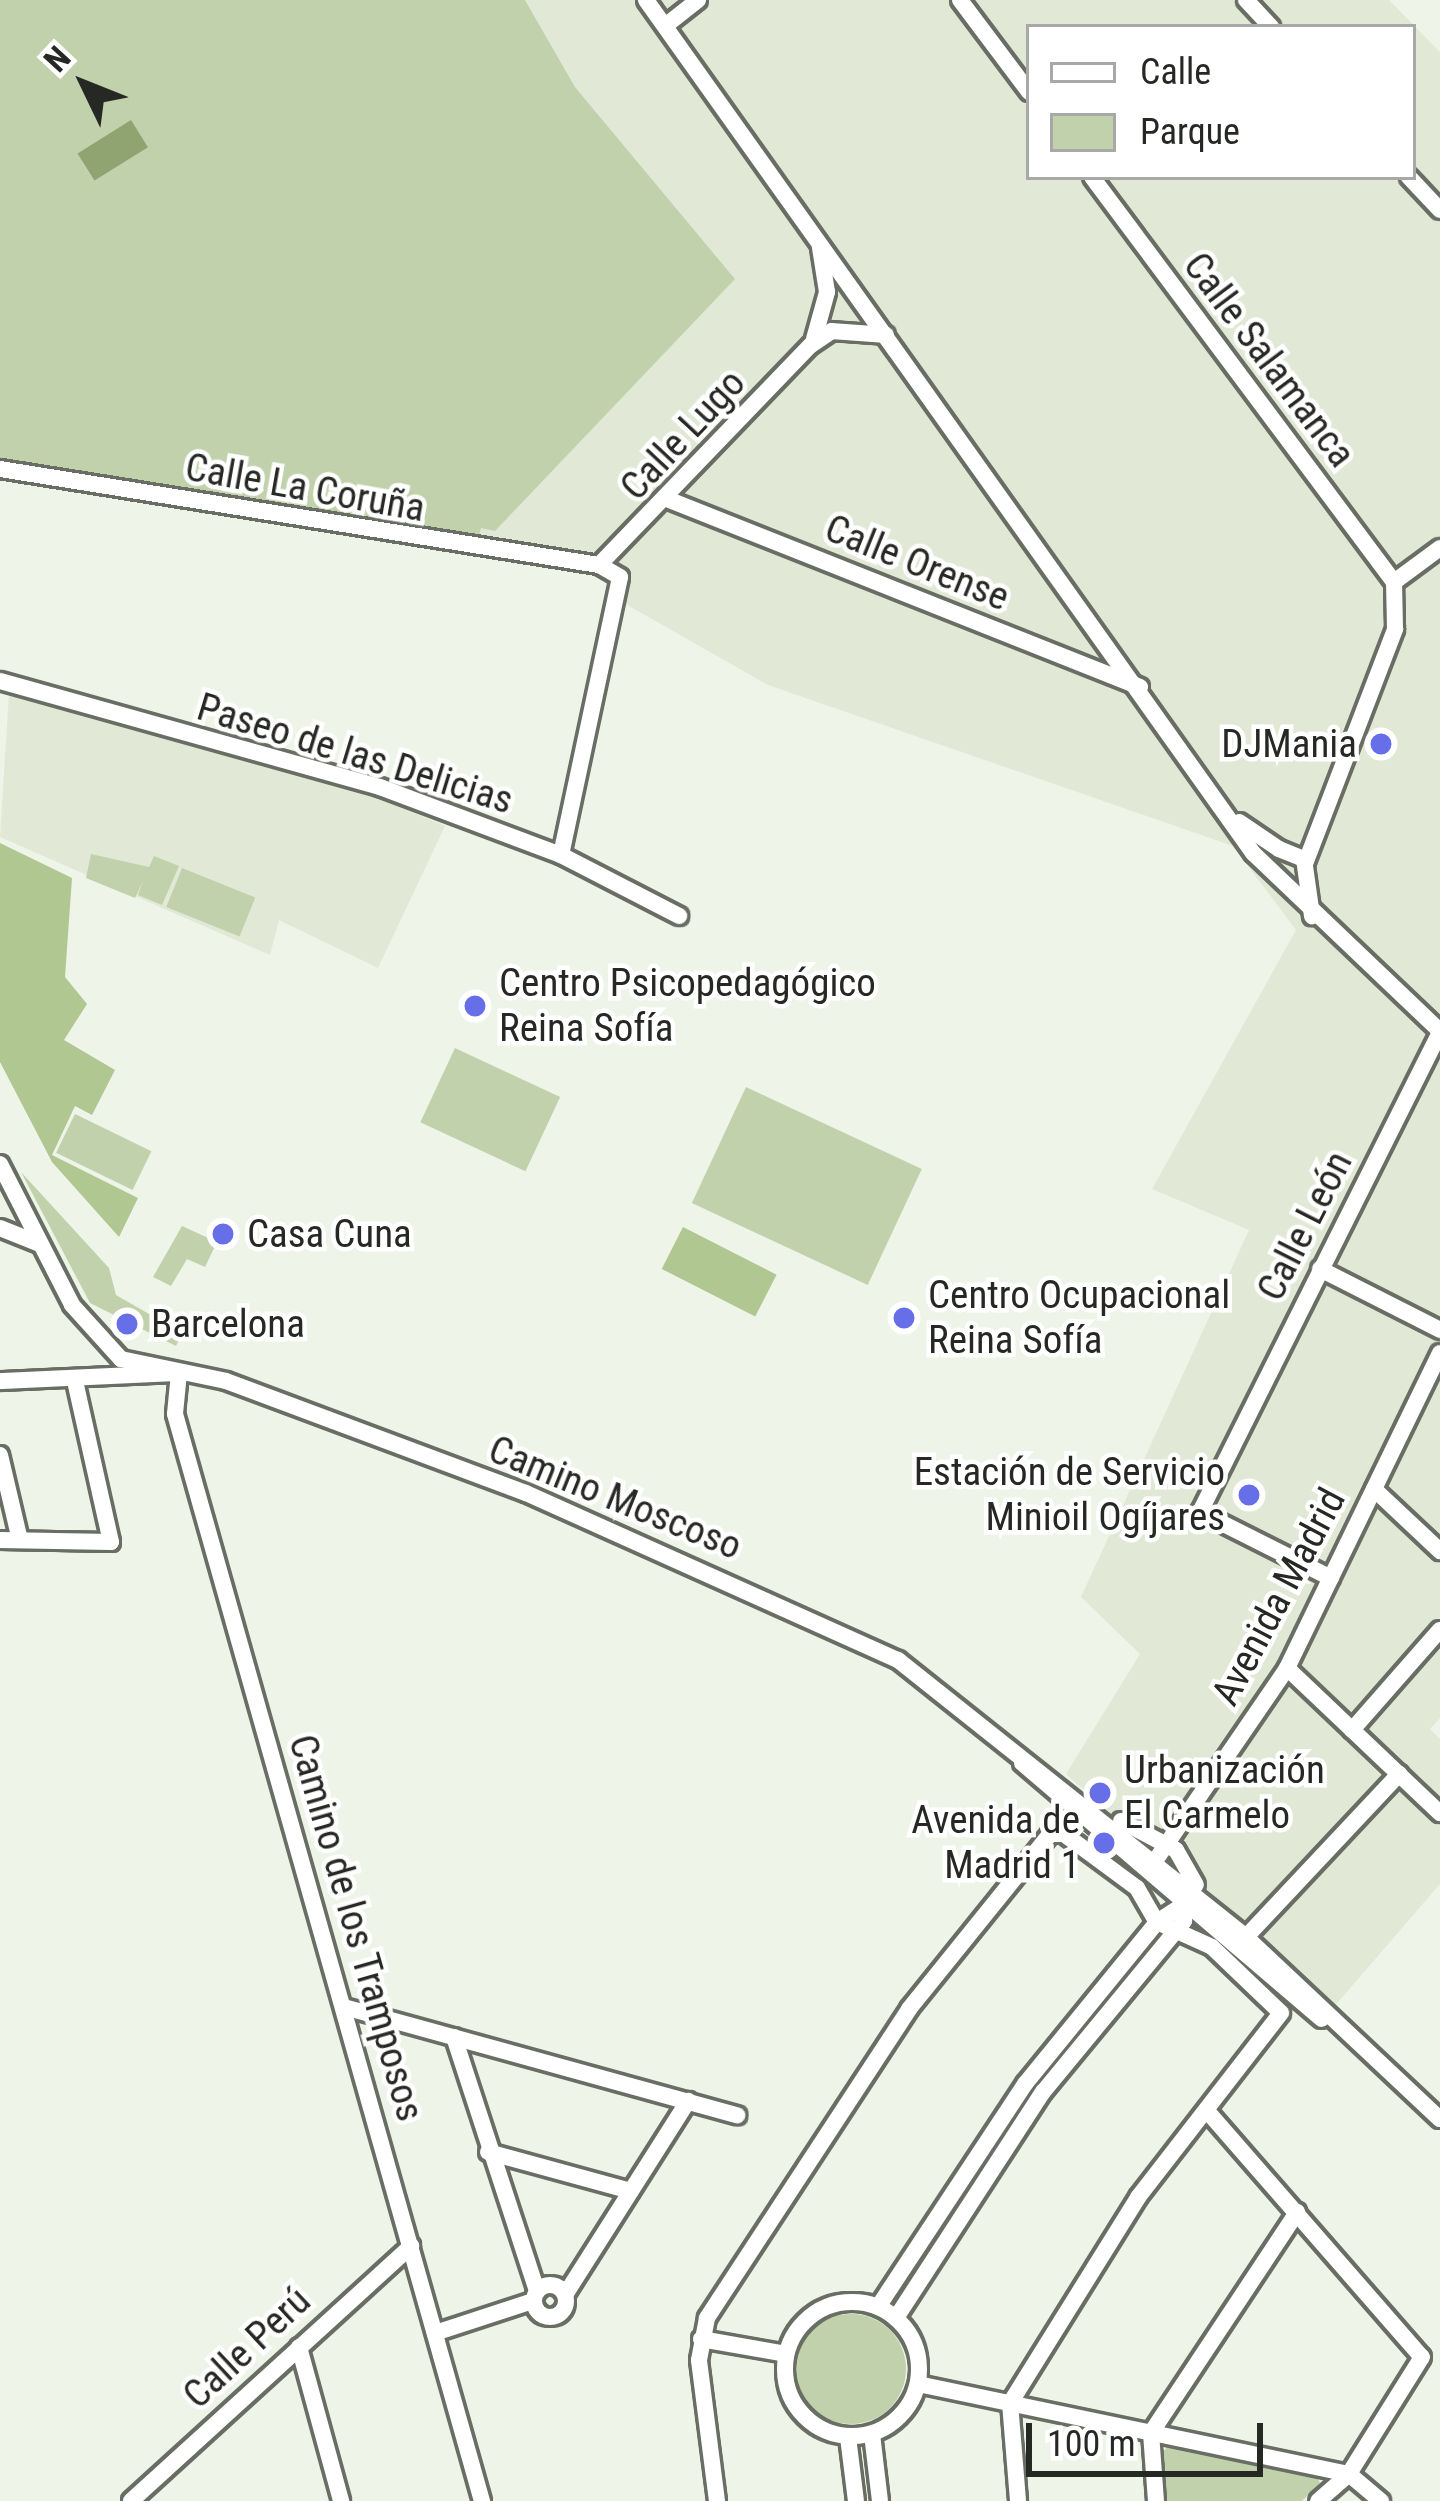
<!DOCTYPE html>
<html>
<head>
<meta charset="utf-8">
<style>
	body { margin:0 }
	#map { position:relative; width:1440px; height:2501px; overflow:hidden; background:#eef4e8; font-family:"Roboto Condensed",sans-serif }
	div>[style] { position:absolute }
	.built>* { inset:0; background:#e1e9d6 }
	.green>* { inset:0; background:#c1d1ab; transform-origin:0 0 }
	.round { border-radius:50% }
	.forest>* { inset:0; background:#b1c792; transform-origin:0 0 }
	.water>* { inset:0; background:#8fa470; transform-origin:0 0 }
	.roads { filter:drop-shadow(3px 0 #696e64) drop-shadow(-3px 0 #696e64) drop-shadow(0 3px #696e64) drop-shadow(0 -3px #696e64) }
	.minor>* { height:16px; margin:-8px; padding:0 8px; transform-origin:8px; border-radius:8px; background:#fff }
	.minor>.ring { margin:-8px; padding:0; box-sizing:content-box; background:none; border:16px solid #fff; border-radius:50% }
	.dots>* { width:33px; height:33px; translate:-50% -50%; box-sizing:border-box; border:6px solid #fff; border-radius:50% }
	span { translate:-50% -50%; white-space:nowrap; text-align:center; line-height:1.15; -webkit-text-stroke:9px #fff; paint-order:stroke }
	.street-label { font-size:39px; color:#262824 }
	.poi-label { font-size:39px; color:#262824 }
	.right { translate:-100% -50%; text-align:right }
	.left { translate:0 -50%; text-align:left }
	.legend { position:absolute; left:1026px; top:24px; width:390px; height:156px; box-sizing:border-box; background:#fff; border:3px solid #a8a9a7; margin:0; padding:15px 21px; list-style:none; font-size:36px; color:#262824 }
	.legend li { display:flex; align-items:center; gap:24px; height:60px }
	.legend b { width:60px; border:3px solid #a8a9a7 }
	.north { position:absolute; left:24px; top:24px; width:120px; height:120px; -webkit-text-stroke:9px #fff; paint-order:stroke; rotate:313deg; font-size:33px; font-weight:700; line-height:48px; text-align:center; color:#262824 }
	.north::after { content:''; display:block; margin:auto; width:42px; height:54px; background:#262824; clip-path:polygon(50% 0,100% 100%,50% 72%,0 100%) }
	.scale { position:absolute; left:1026px; top:2423px; width:237px; height:54px; box-sizing:border-box; border:6px solid #262824; border-top:0; padding-left:15px; font-size:36px; line-height:42px; white-space:nowrap; color:#262824; -webkit-text-stroke:9px #fff; paint-order:stroke }
</style>
</head>
<body>
<div id="map">
	<div class="built">
		<div style="clip-path:polygon(evenodd,525px 0,1389px 0,1440px 52px,1440px 1718px,1430px 1729px,1440px 1739px,1440px 1884px,1333px 2008px,1066px 1774px,1140px 1654px,1081px 1597px,1249px 1230px,1152px 1189px,1296px 930px,1233px 846px,768px 685px,622px 602px,595px 558px,477px 544px,481px 527px,735px 279px,575px 87px,525px 0,1029px 27px,1413px 27px,1413px 177px,1029px 177px,1029px 27px)"></div>
		<div style="clip-path:polygon(9px 694px,371px 795px,445px 826px,378px 968px,279px 920px,270px 955px,0 837px)"></div>
	</div>
	<div class="green">
		<div style="clip-path:polygon(0 0,525px 0,575px 87px,735px 279px,495px 531px,481px 528px,477px 544px,0 461px)"></div>
		<div style="clip-path:polygon(91px 854px,149px 867px,154px 856px,179px 866px,162px 905px,138px 895px,143px 881px,135px 898px,86px 878px)"></div>
		<div style="left:182px;top:868px;width:79px;height:42px;rotate:22deg"></div>
		<div style="left:455px;top:1048px;width:116px;height:82px;rotate:25deg"></div>
		<div style="left:746px;top:1087px;width:194px;height:128px;rotate:25deg"></div>
		<div style="left:75px;top:1114px;width:85px;height:43px;rotate:26deg"></div>
		<div style="clip-path:polygon(21px 1172px,109px 1268px,116px 1295px,182px 1333px,176px 1346px,90px 1303px)"></div>
		<div style="clip-path:polygon(182px 1226px,217px 1242px,205px 1267px,187px 1259px,171px 1286px,153px 1277px)"></div>
		<div class="round" style="left:796px;top:2314px;width:110px;height:110px"></div>
		<div style="clip-path:polygon(1170px 2445px,1316px 2475px,1320px 2483px,1302px 2501px,1166px 2501px,1160px 2454px)"></div>
	</div>
	<div class="forest">
		<div style="clip-path:polygon(0 843px,72px 878px,65px 977px,87px 1004px,64px 1040px,115px 1070px,92px 1115px,75px 1106px,52px 1155px,138px 1198px,119px 1237px,52px 1162px,0 1062px)"></div>
		<div style="left:683px;top:1227px;width:105px;height:47px;rotate:27deg"></div>
	</div>
	<div class="water">
		<div style="left:131px;top:120px;width:32px;height:63px;rotate:58deg"></div>
	</div>
	<div class="roads">
		<div class="minor">
			<div style="left:646px;top:0;width:1047px;rotate:54.56deg"></div>
			<div style="left:1253px;top:853px;width:258px;rotate:43.6deg"></div>
			<div style="left:960px;top:0;width:115px;rotate:53.1deg"></div>
			<div style="left:1246px;top:0;width:37px;rotate:47deg"></div>
			<div style="left:665px;top:26px;width:42px;rotate:-38.2deg"></div>
			<div style="left:1092px;top:177px;width:505px;rotate:53.29deg"></div>
			<div style="left:1409px;top:177px;width:45px;rotate:46.8deg"></div>
			<div style="left:814px;top:339px;width:49px;rotate:-74.5deg"></div>
			<div style="left:827px;top:292px;width:45px;rotate:-99deg"></div>
			<div style="left:0;top:469px;width:607px;rotate:9.11deg"></div>
			<div style="left:667px;top:499px;width:509px;rotate:21.68deg"></div>
			<div style="left:599px;top:565px;width:306px;rotate:-46.1deg"></div>
			<div style="left:811px;top:345px;width:25px;rotate:-34deg"></div>
			<div style="left:832px;top:331px;width:54px;rotate:4.2deg"></div>
			<div style="left:0;top:681px;width:395px;rotate:15.6deg"></div>
			<div style="left:380px;top:787px;width:193px;rotate:20.6deg"></div>
			<div style="left:561px;top:855px;width:133px;rotate:27.3deg"></div>
			<div style="left:1239px;top:822px;width:48px;rotate:34deg"></div>
			<div style="left:1279px;top:849px;width:27px;rotate:22deg"></div>
			<div style="left:1304px;top:859px;width:58px;rotate:82deg"></div>
			<div style="left:561px;top:855px;width:284px;rotate:-78deg"></div>
			<div style="left:620px;top:577px;width:24px;rotate:-150deg"></div>
			<div style="left:1305px;top:864px;width:252px;rotate:-69deg"></div>
			<div style="left:1395px;top:629px;width:47px;rotate:-91.2deg"></div>
			<div style="left:1394px;top:582px;width:57px;rotate:-36.5deg"></div>
			<div style="left:0;top:1164px;width:158px;rotate:62.9deg"></div>
			<div style="left:72px;top:1305px;width:73px;rotate:47.8deg"></div>
			<div style="left:0;top:1228px;width:43px;rotate:21.8deg"></div>
			<div style="left:1320px;top:1269px;width:135px;rotate:26.9deg"></div>
			<div style="left:121px;top:1359px;width:107px;rotate:11.8deg"></div>
			<div style="left:226px;top:1381px;width:320px;rotate:20.5deg"></div>
			<div style="left:526px;top:1493px;width:408px;rotate:24.2deg"></div>
			<div style="left:898px;top:1660px;width:445px;rotate:38.5deg"></div>
			<div style="left:1246px;top:1937px;width:266px;rotate:43.2deg"></div>
			<div style="left:179px;top:1373px;width:41px;rotate:95.6deg"></div>
			<div style="left:175px;top:1414px;width:1130px;rotate:74.23deg"></div>
			<div style="left:0;top:1381px;width:179px;rotate:-2.6deg"></div>
			<div style="left:0;top:1455px;width:87px;rotate:76.8deg"></div>
			<div style="left:1374px;top:1489px;width:91px;rotate:43.2deg"></div>
			<div style="left:0;top:1540px;width:111px;rotate:1deg"></div>
			<div style="left:111px;top:1542px;width:165px;rotate:-102.6deg"></div>
			<div style="left:1331px;top:1578px;width:147px;rotate:-153.3deg"></div>
			<div style="left:1200px;top:1512px;width:537px;rotate:-63.43deg"></div>
			<div style="left:1287px;top:1668px;width:211px;rotate:43.5deg"></div>
			<div style="left:1352px;top:1730px;width:133px;rotate:-48.7deg"></div>
			<div style="left:1022px;top:1763px;width:394px;rotate:40.5deg"></div>
			<div style="left:1121px;top:1821px;width:62px;rotate:27.8deg"></div>
			<div style="left:1176px;top:1850px;width:40px;rotate:60.3deg"></div>
			<div style="left:1155px;top:1861px;width:234px;rotate:-55.6deg"></div>
			<div style="left:1287px;top:1668px;width:350px;rotate:-64.1deg"></div>
			<div style="left:1246px;top:1937px;width:224px;rotate:-46.8deg"></div>
			<div style="left:344px;top:2007px;width:408px;rotate:15.4deg"></div>
			<div style="left:454px;top:2037px;width:267px;rotate:71.9deg"></div>
			<div style="left:1208px;top:2112px;width:325px;rotate:48.9deg"></div>
			<div style="left:1422px;top:2357px;width:138px;rotate:122deg"></div>
			<div style="left:1349px;top:2474px;width:41px;rotate:138.9deg"></div>
			<div style="left:488px;top:2152px;width:148px;rotate:15.3deg"></div>
			<div class="ring" style="left:534px;top:2285px;width:16px;height:16px"></div>
			<div style="left:565px;top:2295px;width:230px;rotate:-57.6deg"></div>
			<div class="ring" style="left:785px;top:2302px;width:118px;height:118px"></div>
			<div style="left:878px;top:2307px;width:267px;rotate:-56.6deg"></div>
			<div style="left:1025px;top:2084px;width:209px;rotate:-50.8deg"></div>
			<div style="left:1157px;top:1922px;width:35px;rotate:-33deg"></div>
			<div style="left:896px;top:2318px;width:270px;rotate:-57deg"></div>
			<div style="left:1043px;top:2092px;width:222px;rotate:-50.5deg"></div>
			<div style="left:1184px;top:1921px;width:40px;rotate:-98.5deg"></div>
			<div style="left:435px;top:2333px;width:103px;rotate:-18.1deg"></div>
			<div style="left:701px;top:2339px;width:86px;rotate:10deg"></div>
			<div style="left:299px;top:2347px;width:160px;rotate:74.7deg"></div>
			<div style="left:918px;top:2384px;width:440px;rotate:11.8deg"></div>
			<div style="left:1349px;top:2474px;width:42px;rotate:40.2deg"></div>
			<div style="left:872px;top:2434px;width:67px;rotate:83.2deg"></div>
			<div style="left:848px;top:2437px;width:64px;rotate:82.9deg"></div>
			<div style="left:131px;top:2501px;width:379px;rotate:-42.3deg"></div>
			<div style="left:717px;top:2501px;width:142px;rotate:-97.3deg"></div>
			<div style="left:699px;top:2360px;width:43px;rotate:-79.2deg"></div>
			<div style="left:707px;top:2318px;width:369px;rotate:-56.8deg"></div>
			<div style="left:909px;top:2009px;width:225px;rotate:-51.1deg"></div>
			<div style="left:1050px;top:1834px;width:14px"></div>
			<div style="left:1064px;top:1834px;width:91px;rotate:36.5deg"></div>
			<div style="left:1137px;top:1888px;width:39px;rotate:60deg"></div>
			<div style="left:1157px;top:1922px;width:60px;rotate:24.4deg"></div>
			<div style="left:1212px;top:1947px;width:95px;rotate:43.7deg"></div>
			<div style="left:1281px;top:2013px;width:232px;rotate:127.8deg"></div>
			<div style="left:1139px;top:2196px;width:244px;rotate:121.9deg"></div>
			<div style="left:1010px;top:2403px;width:98px;rotate:85.3deg"></div>
			<div style="left:1156px;top:2501px;width:68px;rotate:-94.2deg"></div>
			<div style="left:1151px;top:2433px;width:265px;rotate:-56.5deg"></div>
		</div>
	</div>
	<div class="dots">
		<div style="left:1381px;top:744px;background:#666fe8"></div>
		<div style="left:475px;top:1006px;background:#666fe8"></div>
		<div style="left:223px;top:1234px;background:#666fe8"></div>
		<div style="left:904px;top:1318px;background:#666fe8"></div>
		<div style="left:127px;top:1324px;background:#666fe8"></div>
		<div style="left:1249px;top:1495px;background:#666fe8"></div>
		<div style="left:1100px;top:1793px;background:#666fe8"></div>
		<div style="left:1104px;top:1843px;background:#666fe8"></div>
	</div>
	<div class="street-label">
		<span style="left:1269px;top:360px;rotate:53deg">Calle Salamanca</span>
		<span style="left:683px;top:435px;rotate:-47deg">Calle Lugo</span>
		<span style="left:305px;top:488px;rotate:10deg">Calle La Coruña</span>
		<span style="left:917px;top:563px;rotate:22deg">Calle Orense</span>
		<span style="left:355px;top:754px;rotate:17deg">Paseo de las Delicias</span>
		<span style="left:1305px;top:1226px;rotate:-63deg">Calle León</span>
		<span style="left:615px;top:1498px;rotate:22deg">Camino Moscoso</span>
		<span style="left:1279px;top:1597px;rotate:-62deg">Avenida Madrid</span>
		<span style="left:356px;top:1928px;rotate:74deg">Camino de los Tramposos</span>
		<span style="left:247px;top:2348px;rotate:-43deg">Calle Perú</span>
	</div>
	<div class="poi-label">
		<span class="right" style="left:1357px;top:744px">DJMania</span>
		<span class="left" style="left:499px;top:1006px">Centro Psicopedagógico<br>Reina Sofía</span>
		<span class="left" style="left:247px;top:1234px">Casa Cuna</span>
		<span class="left" style="left:928px;top:1318px">Centro Ocupacional<br>Reina Sofía</span>
		<span class="left" style="left:151px;top:1324px">Barcelona</span>
		<span class="right" style="left:1225px;top:1495px">Estación de Servicio<br>Minioil Ogíjares</span>
		<span class="left" style="left:1124px;top:1793px">Urbanización<br>El Carmelo</span>
		<span class="right" style="left:1080px;top:1843px">Avenida de<br>Madrid 1</span>
	</div>
	<ul class="legend">
	<li><b style="height:15px;background:#fff"></b>Calle</li>
	<li><b style="height:33px;background:#c1d1ab"></b>Parque</li>
	</ul>
	<div class="north">N</div>
	<div class="scale">100 m</div>
</div>
</body>
</html>
